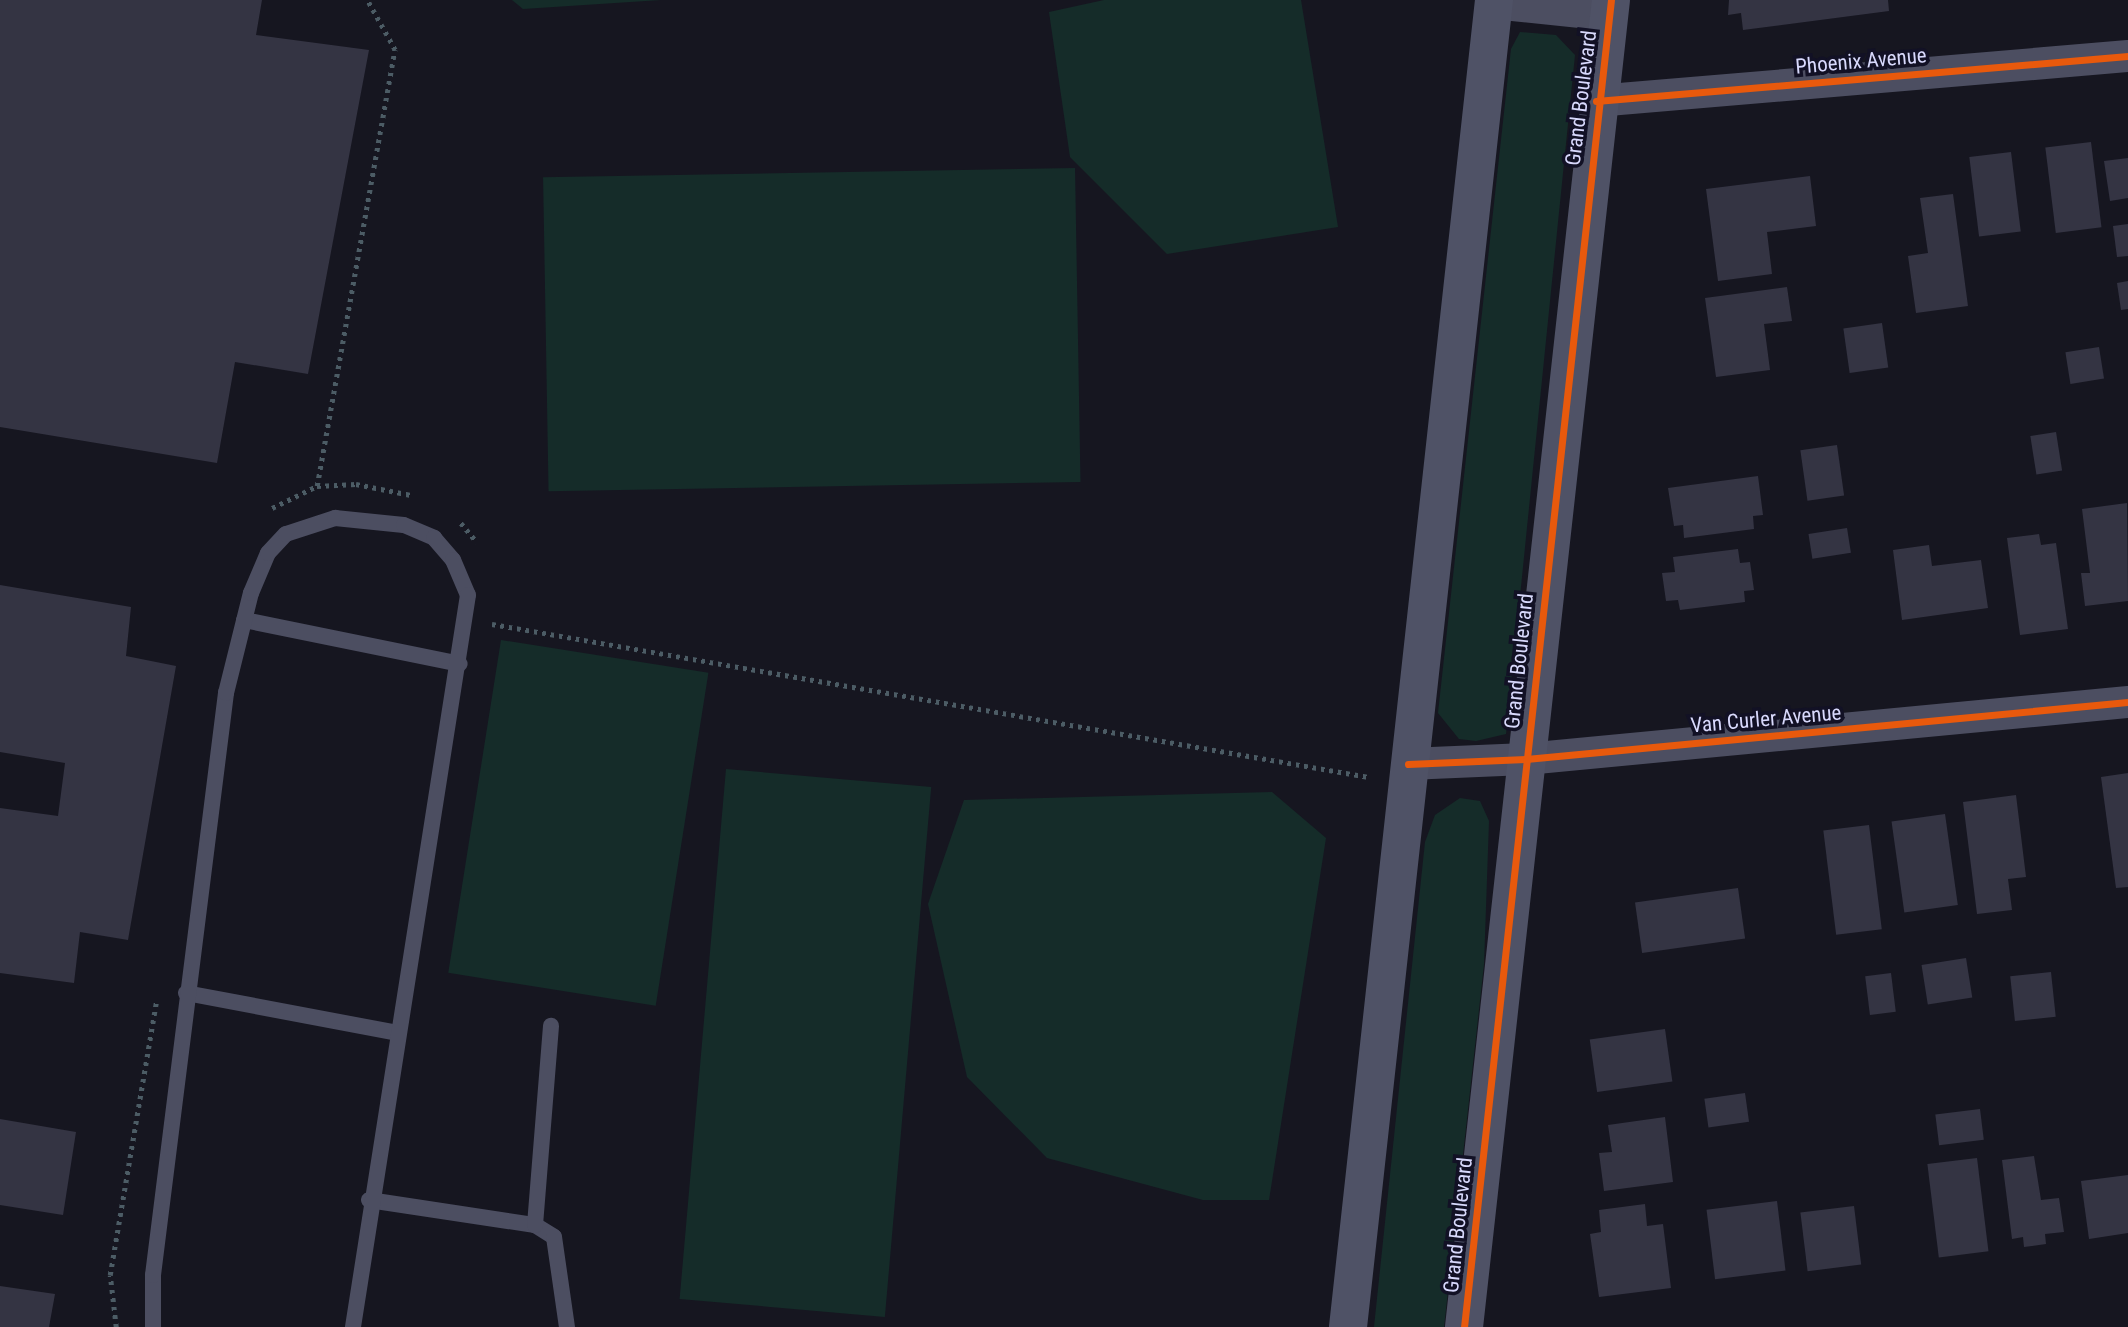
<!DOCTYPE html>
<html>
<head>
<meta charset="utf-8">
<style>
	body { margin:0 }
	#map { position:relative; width:2128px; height:1327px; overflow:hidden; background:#161620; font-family:"Roboto Condensed",sans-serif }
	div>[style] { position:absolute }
	.green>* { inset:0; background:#152c29; transform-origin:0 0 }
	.building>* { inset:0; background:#343443; transform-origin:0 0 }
	.path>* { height:4.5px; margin-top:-2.25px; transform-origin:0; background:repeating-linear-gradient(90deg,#4c5c65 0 3.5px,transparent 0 8.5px) }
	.lane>* { height:16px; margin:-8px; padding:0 8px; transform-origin:8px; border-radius:8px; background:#4c4e61 }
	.street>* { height:32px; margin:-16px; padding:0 16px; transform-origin:16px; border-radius:16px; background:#4c4e61 }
	.secondary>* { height:38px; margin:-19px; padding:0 19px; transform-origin:19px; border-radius:19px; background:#4f5266 }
	.cycleway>* { height:7px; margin:-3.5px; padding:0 3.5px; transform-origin:3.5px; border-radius:3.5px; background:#e8590c }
	span { translate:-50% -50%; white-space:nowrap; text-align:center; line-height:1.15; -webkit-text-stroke:7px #121125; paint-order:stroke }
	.street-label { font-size:21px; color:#d8d9fc }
</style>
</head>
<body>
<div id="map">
	<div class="green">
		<div style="clip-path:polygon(512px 0,661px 0,523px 9px)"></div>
		<div style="clip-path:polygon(1104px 0,1301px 0,1338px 227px,1167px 254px,1070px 157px,1049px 12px)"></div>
		<div style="clip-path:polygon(1520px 32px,1556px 35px,1575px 55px,1506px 734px,1476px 741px,1459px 739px,1438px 713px,1511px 49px)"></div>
		<div style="left:1075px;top:168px;width:314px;height:532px;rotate:89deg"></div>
		<div style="left:501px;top:640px;width:210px;height:337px;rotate:9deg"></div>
		<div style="left:726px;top:769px;width:206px;height:532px;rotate:5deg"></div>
		<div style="clip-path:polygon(1272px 792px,1326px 838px,1269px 1200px,1203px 1200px,1047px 1158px,967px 1077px,928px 904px,964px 800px)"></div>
		<div style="clip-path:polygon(1460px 798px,1480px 801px,1489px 821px,1484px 964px,1444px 1327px,1374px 1327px,1425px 842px,1435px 815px)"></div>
	</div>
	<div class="building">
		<div style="clip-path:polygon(0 0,262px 0,256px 35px,369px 50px,308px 374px,235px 362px,217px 463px,0 427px)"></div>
		<div style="clip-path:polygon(1729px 0,1888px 0,1889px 11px,1743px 30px,1741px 13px,1728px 15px)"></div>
		<div style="left:2091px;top:142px;width:86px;height:46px;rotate:83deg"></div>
		<div style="left:2011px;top:152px;width:80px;height:42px;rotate:83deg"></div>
		<div style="clip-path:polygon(2128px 158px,2128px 198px,2110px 201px,2104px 161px)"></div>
		<div style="clip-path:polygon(1810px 176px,1816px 226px,1767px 232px,1772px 274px,1718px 281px,1706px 189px)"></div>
		<div style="clip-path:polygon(1953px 194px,1968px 306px,1916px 313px,1908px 256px,1928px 253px,1920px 198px)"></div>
		<div style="clip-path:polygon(2128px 224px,2128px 256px,2117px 257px,2113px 226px)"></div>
		<div style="clip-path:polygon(2128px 281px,2128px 309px,2121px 310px,2117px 283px)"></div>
		<div style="clip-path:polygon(1787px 287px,1792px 321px,1764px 324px,1770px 370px,1716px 377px,1705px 298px)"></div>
		<div style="left:1882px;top:323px;width:45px;height:39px;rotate:82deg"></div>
		<div style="left:2099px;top:347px;width:32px;height:34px;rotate:81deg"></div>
		<div style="left:2056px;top:432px;width:39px;height:26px;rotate:81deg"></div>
		<div style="left:1837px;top:445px;width:51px;height:37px;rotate:82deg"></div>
		<div style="clip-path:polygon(1758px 476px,1763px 515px,1753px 516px,1754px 529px,1684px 538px,1683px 525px,1674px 526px,1668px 488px)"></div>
		<div style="clip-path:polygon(2127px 503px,2128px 601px,2085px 606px,2081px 573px,2090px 573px,2082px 509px)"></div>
		<div style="left:1847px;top:528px;width:25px;height:39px;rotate:81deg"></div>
		<div style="clip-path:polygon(2039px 534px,2041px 545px,2056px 543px,2068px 629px,2020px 635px,2007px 538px)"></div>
		<div style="clip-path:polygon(1929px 545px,1932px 566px,1981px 560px,1988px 608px,1902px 620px,1893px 550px)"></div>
		<div style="clip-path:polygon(1738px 549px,1740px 563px,1750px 562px,1754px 590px,1744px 591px,1745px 602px,1680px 610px,1678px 600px,1666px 601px,1662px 573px,1675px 572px,1673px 557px)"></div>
		<div style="clip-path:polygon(0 585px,131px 607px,126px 656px,176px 666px,128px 940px,80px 932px,74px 983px,0 973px,0 808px,58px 816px,65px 763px,0 752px)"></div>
		<div style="clip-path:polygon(2128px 773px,2128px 887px,2116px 888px,2101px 777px)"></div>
		<div style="clip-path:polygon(2016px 795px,2026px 877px,2008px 879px,2012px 910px,1977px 914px,1963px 802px)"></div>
		<div style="left:1945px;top:814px;width:92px;height:54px;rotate:82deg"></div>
		<div style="left:1869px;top:825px;width:105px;height:46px;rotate:83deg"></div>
		<div style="left:1738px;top:888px;width:51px;height:104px;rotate:82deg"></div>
		<div style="left:1966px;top:958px;width:40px;height:45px;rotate:81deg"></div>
		<div style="left:2051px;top:972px;width:45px;height:41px;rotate:84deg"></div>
		<div style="left:1891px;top:973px;width:39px;height:26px;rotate:83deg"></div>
		<div style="left:1665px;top:1029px;width:53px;height:76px;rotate:82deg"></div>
		<div style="left:1745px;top:1093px;width:29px;height:41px;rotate:82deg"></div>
		<div style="left:1980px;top:1109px;width:31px;height:45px;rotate:83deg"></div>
		<div style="clip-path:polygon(1665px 1117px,1673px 1182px,1604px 1191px,1599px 1153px,1612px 1152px,1608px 1125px)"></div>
		<div style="clip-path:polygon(0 1119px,76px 1132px,63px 1215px,0 1205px)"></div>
		<div style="clip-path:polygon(2034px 1156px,2041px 1200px,2059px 1198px,2064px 1232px,2045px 1234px,2046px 1244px,2024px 1247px,2023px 1237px,2012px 1239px,2002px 1160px)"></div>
		<div style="left:1977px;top:1158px;width:94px;height:50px;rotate:83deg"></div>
		<div style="clip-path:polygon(2128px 1175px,2128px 1233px,2089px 1239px,2081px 1181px)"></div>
		<div style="left:1777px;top:1201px;width:70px;height:71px;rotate:83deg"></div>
		<div style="clip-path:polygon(1645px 1204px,1647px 1226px,1663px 1224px,1671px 1288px,1599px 1297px,1590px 1234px,1601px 1232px,1599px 1210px)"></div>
		<div style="left:1854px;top:1206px;width:59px;height:54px;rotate:83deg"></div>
		<div style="clip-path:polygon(0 1286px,55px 1294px,49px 1327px,0 1327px)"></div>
	</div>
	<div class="path">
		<div style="left:317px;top:486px;width:443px;rotate:-79.9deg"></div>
		<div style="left:395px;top:50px;width:57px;rotate:-119.2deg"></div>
		<div style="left:272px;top:508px;width:50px;rotate:-26.1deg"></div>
		<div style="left:317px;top:486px;width:39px;rotate:-3deg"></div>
		<div style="left:356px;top:484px;width:56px;rotate:11.3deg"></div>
		<div style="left:461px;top:523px;width:25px;rotate:50deg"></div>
		<div style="left:492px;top:624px;width:890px;rotate:9.9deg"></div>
		<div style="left:116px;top:1327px;width:52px;rotate:-96.6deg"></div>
		<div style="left:110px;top:1275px;width:277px;rotate:-80.4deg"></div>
	</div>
	<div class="lane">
		<div style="left:244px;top:620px;width:220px;rotate:11.5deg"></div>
		<div style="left:186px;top:993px;width:215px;rotate:10.7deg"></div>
		<div style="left:369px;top:1200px;width:168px;rotate:8.6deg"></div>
		<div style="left:535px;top:1225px;width:22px;rotate:32deg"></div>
		<div style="left:554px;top:1237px;width:91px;rotate:81.8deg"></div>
		<div style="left:535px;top:1225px;width:200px;rotate:-85.4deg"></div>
		<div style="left:153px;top:1327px;width:52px;rotate:-90deg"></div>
		<div style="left:153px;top:1275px;width:587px;rotate:-82.85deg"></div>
		<div style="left:226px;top:693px;width:103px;rotate:-76deg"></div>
		<div style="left:251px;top:593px;width:43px;rotate:-67deg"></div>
		<div style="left:268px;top:553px;width:26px;rotate:-47deg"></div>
		<div style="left:286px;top:534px;width:52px;rotate:-18.1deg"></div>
		<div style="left:335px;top:518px;width:69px;rotate:5.8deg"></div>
		<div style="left:404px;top:525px;width:33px;rotate:23deg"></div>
		<div style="left:434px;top:538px;width:29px;rotate:49deg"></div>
		<div style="left:453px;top:560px;width:38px;rotate:67deg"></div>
		<div style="left:468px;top:595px;width:741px;rotate:98.93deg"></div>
	</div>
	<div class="street">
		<div style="left:1493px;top:3px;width:117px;rotate:5.9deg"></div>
		<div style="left:1596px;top:101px;width:534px;rotate:-4.83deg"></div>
		<div style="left:1408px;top:764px;width:118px;rotate:-2.4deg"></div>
		<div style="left:1526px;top:759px;width:605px;rotate:-5.41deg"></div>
	</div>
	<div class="secondary">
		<div style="left:1348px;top:1327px;width:1335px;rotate:-83.72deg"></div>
		<div style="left:1464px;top:1327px;width:1335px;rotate:-83.68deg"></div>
	</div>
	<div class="cycleway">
		<div style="left:1596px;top:101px;width:534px;rotate:-4.83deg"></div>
		<div style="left:1408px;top:764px;width:118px;rotate:-2.4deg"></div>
		<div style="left:1526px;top:759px;width:605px;rotate:-5.41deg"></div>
		<div style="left:1464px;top:1327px;width:1335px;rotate:-83.68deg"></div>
	</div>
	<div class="street-label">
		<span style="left:1861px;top:61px;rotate:-5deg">Phoenix Avenue</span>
		<span style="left:1581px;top:98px;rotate:-83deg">Grand Boulevard</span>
		<span style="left:1519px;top:661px;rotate:-84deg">Grand Boulevard</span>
		<span style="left:1766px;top:719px;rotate:-5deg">Van Curler Avenue</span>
		<span style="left:1458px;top:1225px;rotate:-84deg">Grand Boulevard</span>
	</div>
</div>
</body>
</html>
